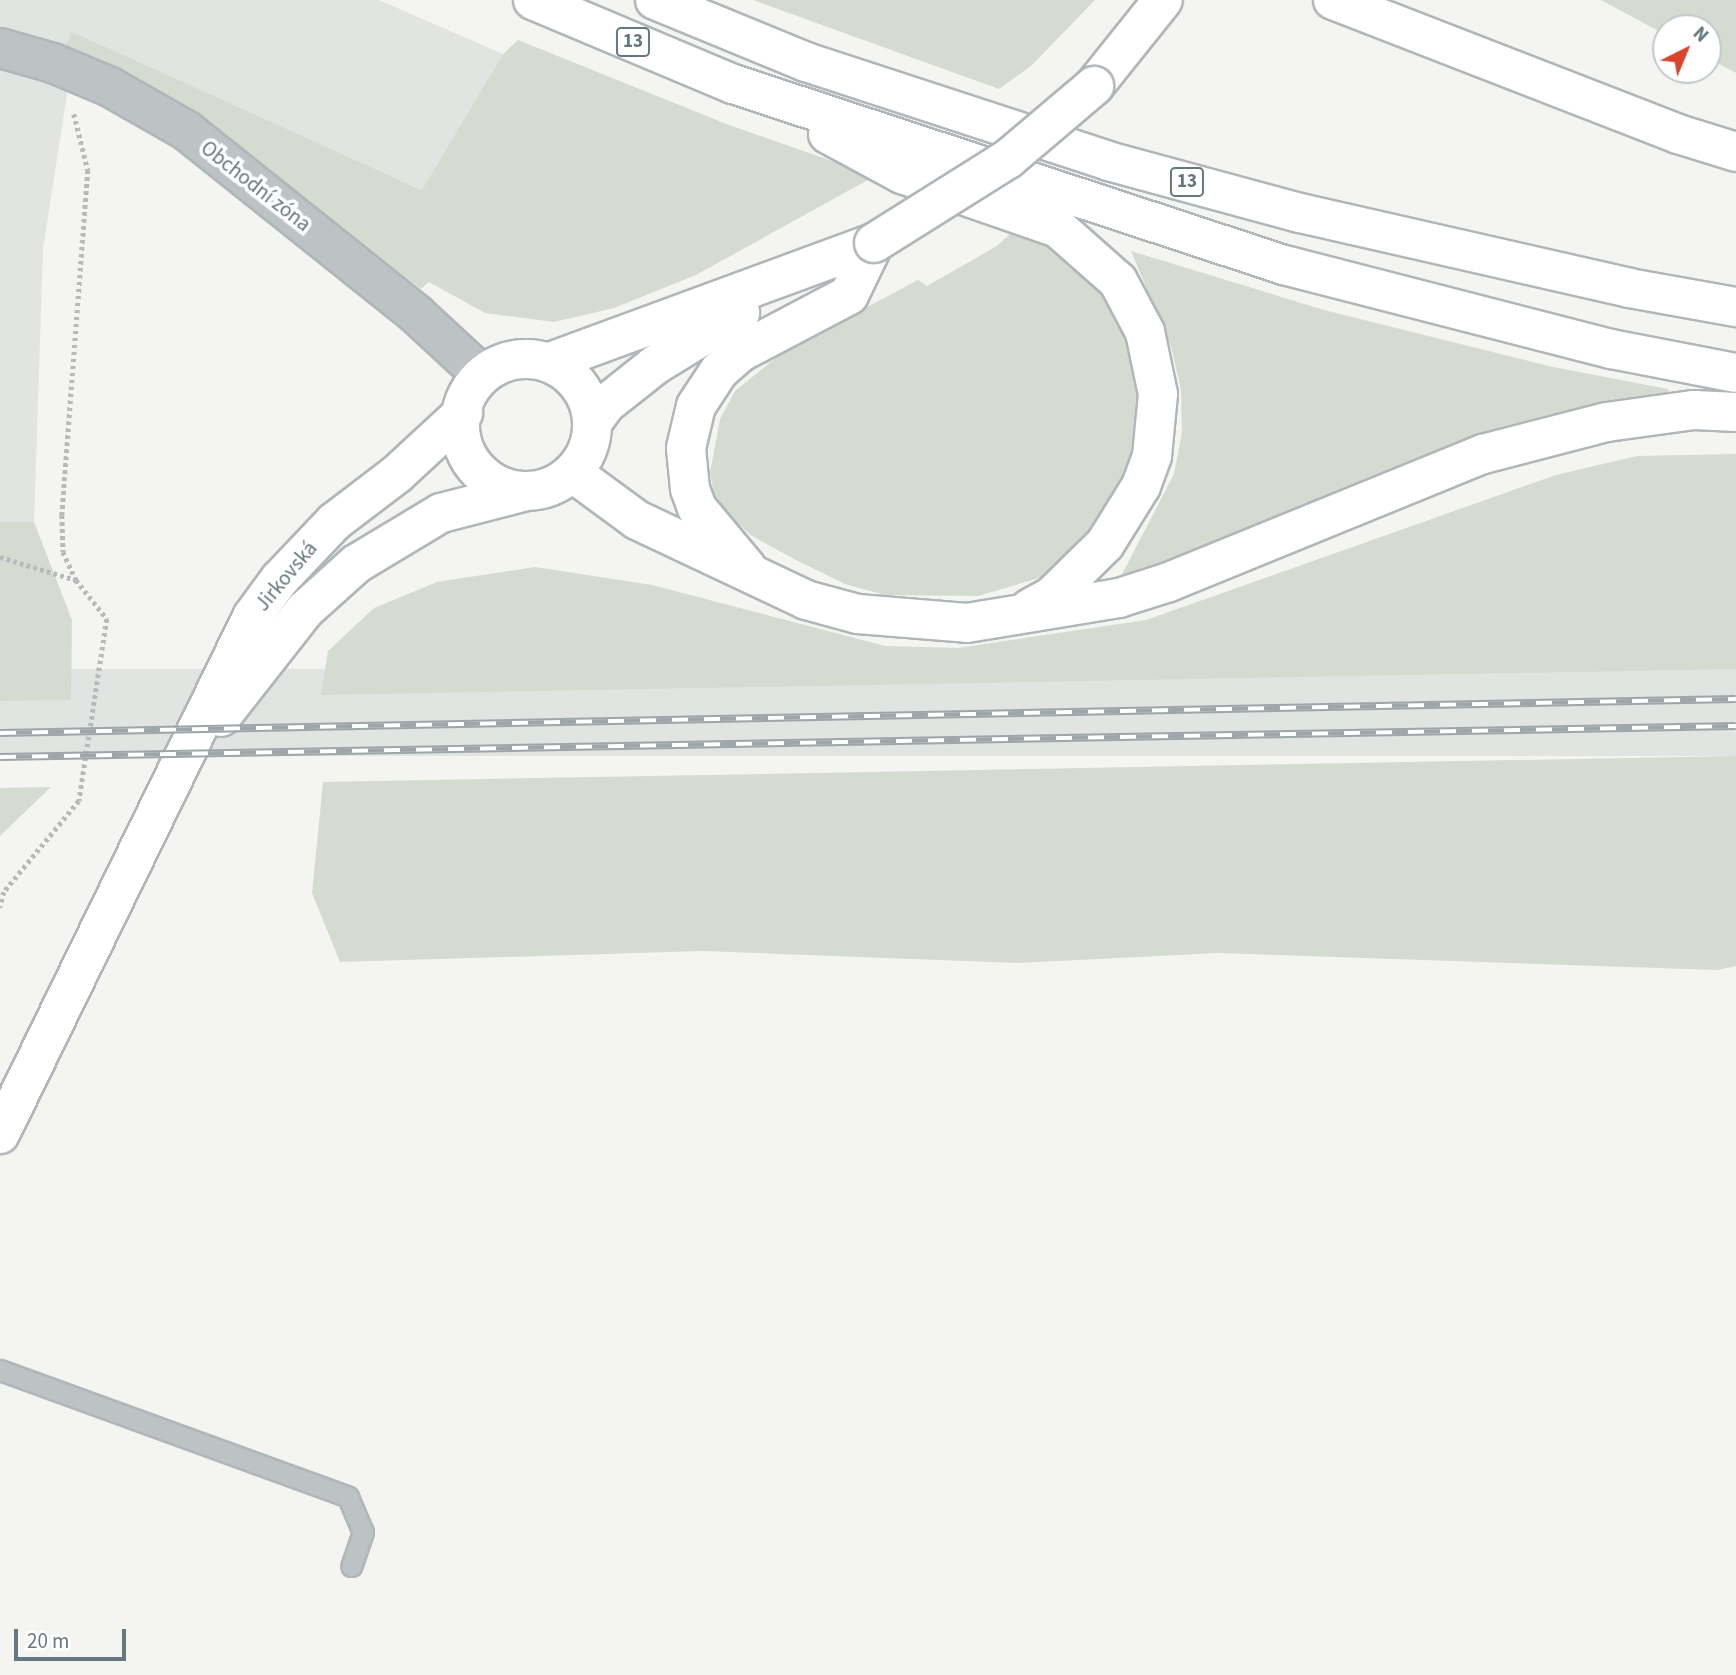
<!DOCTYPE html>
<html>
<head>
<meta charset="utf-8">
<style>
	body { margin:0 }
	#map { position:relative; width:1736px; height:1675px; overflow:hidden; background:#f4f4f1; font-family:"Source Sans 3",sans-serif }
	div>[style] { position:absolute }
	.built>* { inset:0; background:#e2e4e2; transform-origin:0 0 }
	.green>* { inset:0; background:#d6dbd2 }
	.path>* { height:4.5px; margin-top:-2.25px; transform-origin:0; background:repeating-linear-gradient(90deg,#b7babc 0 3.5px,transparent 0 7px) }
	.roads { filter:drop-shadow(2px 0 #b0b6b9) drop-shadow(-2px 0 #b0b6b9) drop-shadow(0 2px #b0b6b9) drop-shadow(0 -2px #b0b6b9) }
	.lane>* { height:19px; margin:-9.5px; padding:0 9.5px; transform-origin:9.5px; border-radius:9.5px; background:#bdc2c4 }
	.street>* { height:38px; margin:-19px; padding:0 19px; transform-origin:19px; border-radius:19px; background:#bdc2c4 }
	.secondary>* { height:38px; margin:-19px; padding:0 19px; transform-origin:19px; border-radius:19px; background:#fff }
	.secondary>.ring { margin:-19px; padding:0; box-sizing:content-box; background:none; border:38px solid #fff; border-radius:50% }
	.highway>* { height:38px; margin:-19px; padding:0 19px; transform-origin:19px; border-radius:19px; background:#fff }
	.rail>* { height:8px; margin-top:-4px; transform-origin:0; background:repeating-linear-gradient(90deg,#fff 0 16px,#9fa6a9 0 32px); box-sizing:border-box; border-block:2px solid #9fa6a9 }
	.bridges { filter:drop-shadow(2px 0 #b0b6b9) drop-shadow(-2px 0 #b0b6b9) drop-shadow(0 2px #b0b6b9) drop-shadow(0 -2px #b0b6b9) }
	.secondary-bridge>* { height:38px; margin:-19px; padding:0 19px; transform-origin:19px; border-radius:19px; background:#fff }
	span { translate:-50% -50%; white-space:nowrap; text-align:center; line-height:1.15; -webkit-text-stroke:7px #fff; paint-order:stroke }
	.shield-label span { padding:2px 5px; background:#fff; border:2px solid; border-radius:5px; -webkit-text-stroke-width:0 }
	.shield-label { font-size:19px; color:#657780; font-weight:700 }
	.street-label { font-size:21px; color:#657780 }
	.north { position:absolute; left:1652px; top:14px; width:70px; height:70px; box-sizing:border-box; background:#fff; border:2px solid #c1c9cc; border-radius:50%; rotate:43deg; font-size:19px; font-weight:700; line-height:28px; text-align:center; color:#657780 }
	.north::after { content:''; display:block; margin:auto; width:24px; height:32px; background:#d9442c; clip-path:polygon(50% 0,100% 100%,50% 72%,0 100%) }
	.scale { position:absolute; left:14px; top:1629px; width:112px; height:32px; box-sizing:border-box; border:4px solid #657780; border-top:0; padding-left:9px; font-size:21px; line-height:24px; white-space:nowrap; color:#657780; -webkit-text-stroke:5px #fff; paint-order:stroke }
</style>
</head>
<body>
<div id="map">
	<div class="built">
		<div style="clip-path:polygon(0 0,379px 0,503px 54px,423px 190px,76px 36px,43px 249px,34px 522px,0 522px)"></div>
		<div style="left:1736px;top:669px;width:87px;height:1736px;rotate:90deg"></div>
	</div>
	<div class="green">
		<div style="clip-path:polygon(753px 0,1095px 0,1031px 66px,999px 89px)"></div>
		<div style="clip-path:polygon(1601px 0,1736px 0,1736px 73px,1708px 58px,1708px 28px,1666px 28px,1666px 35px)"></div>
		<div style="clip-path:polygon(72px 32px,422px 190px,503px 54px,518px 40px,729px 125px,875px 176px,696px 275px,614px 308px,554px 322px,485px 313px,429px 282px,421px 289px,189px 112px,124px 73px,65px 47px)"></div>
		<div style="clip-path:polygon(1013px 231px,1074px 259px,1114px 312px,1126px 340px,1136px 390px,1139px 426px,1122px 481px,1103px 518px,1060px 564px,1039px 578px,978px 596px,885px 595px,845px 584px,794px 559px,752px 536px,727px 514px,714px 493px,710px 473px,720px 419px,735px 391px,783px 352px,918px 280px,927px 286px,997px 246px)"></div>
		<div style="clip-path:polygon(1131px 251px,1324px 310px,1553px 367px,1668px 389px,1672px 396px,1120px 578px,1174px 474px,1182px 433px,1181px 390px,1171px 346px)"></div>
		<div style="clip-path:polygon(1736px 454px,1736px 669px,321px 695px,328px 651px,374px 608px,437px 582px,535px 567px,652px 585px,885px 646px,958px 648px,1146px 620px,1556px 475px,1637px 456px)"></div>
		<div style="clip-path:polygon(0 522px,34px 522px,72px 620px,71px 700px,0 701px)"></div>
		<div style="clip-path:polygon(1736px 756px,1736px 966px,1717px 970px,1218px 953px,1018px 963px,703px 951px,340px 962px,312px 893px,323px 782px)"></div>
		<div style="clip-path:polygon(51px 787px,0 836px,0 788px)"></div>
	</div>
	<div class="path">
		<div style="left:74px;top:114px;width:58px;rotate:76deg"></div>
		<div style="left:88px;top:170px;width:346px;rotate:94.3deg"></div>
		<div style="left:62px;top:515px;width:37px;rotate:88deg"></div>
		<div style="left:63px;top:552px;width:31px;rotate:65deg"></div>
		<div style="left:0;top:557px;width:79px;rotate:16.8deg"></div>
		<div style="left:76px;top:580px;width:50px;rotate:51.5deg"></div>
		<div style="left:107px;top:619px;width:184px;rotate:98.7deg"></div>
		<div style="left:79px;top:801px;width:118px;rotate:129.5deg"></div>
		<div style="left:4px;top:892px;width:16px;rotate:105deg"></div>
	</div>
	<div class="roads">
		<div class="lane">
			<div style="left:0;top:1370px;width:370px;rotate:20deg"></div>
			<div style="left:348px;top:1497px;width:38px;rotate:67deg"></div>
			<div style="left:363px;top:1532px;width:36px;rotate:109deg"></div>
		</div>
		<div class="street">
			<div style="left:0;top:48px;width:55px;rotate:15.8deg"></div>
			<div style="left:53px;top:63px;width:62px;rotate:22.8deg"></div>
			<div style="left:110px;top:87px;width:89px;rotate:29.7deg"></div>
			<div style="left:187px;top:131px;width:293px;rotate:38.6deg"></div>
			<div style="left:416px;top:314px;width:88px;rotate:42.7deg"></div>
		</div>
		<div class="secondary">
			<div style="left:1094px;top:86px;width:110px;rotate:-51.3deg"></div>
			<div class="ring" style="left:460px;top:359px;width:94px;height:94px"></div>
			<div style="left:550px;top:362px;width:345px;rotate:-20.2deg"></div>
			<div style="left:592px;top:423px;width:24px;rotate:-54deg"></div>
			<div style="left:606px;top:404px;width:63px;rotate:-38.5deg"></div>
			<div style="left:655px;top:365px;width:100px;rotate:-31.5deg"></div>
			<div style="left:221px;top:717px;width:136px;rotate:-51.9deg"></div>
			<div style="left:305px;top:610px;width:69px;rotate:-42deg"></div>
			<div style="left:356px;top:564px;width:99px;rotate:-31deg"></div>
			<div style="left:441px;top:513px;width:85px;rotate:-14.4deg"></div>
			<div style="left:0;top:1134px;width:575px;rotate:-64.01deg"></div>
			<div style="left:252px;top:617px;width:46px;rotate:-53.9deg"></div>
			<div style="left:279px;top:580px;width:80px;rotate:-46.5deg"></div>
			<div style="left:334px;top:522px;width:79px;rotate:-37.3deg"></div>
			<div style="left:397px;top:474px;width:90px;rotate:-42.7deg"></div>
		</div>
		<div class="highway">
			<div style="left:533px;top:0;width:217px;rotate:22.8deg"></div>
			<div style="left:733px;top:84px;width:580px;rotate:18.19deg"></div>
			<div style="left:1284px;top:265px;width:338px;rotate:14.4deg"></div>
			<div style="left:1611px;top:349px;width:127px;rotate:10.9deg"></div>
			<div style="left:655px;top:0;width:163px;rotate:22.3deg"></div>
			<div style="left:806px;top:62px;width:318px;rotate:18.1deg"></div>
			<div style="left:1108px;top:161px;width:199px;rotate:15.2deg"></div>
			<div style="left:1300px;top:213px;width:337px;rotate:12.8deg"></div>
			<div style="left:1629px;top:288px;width:109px;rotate:10.1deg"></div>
			<div style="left:1333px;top:0;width:370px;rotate:21.2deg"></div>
			<div style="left:1678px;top:134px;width:61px;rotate:17.2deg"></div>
			<div style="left:828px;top:134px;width:84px;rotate:28.4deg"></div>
			<div style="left:902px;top:174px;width:165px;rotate:19.1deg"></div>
			<div style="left:1058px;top:228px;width:80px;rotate:41.5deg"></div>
			<div style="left:1118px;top:281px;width:58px;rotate:62.1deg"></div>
			<div style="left:1145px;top:332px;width:63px;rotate:78.2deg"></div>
			<div style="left:1158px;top:394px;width:62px;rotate:95.5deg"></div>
			<div style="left:1152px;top:456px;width:32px;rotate:110deg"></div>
			<div style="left:1141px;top:486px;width:68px;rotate:121.8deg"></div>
			<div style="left:1105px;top:544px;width:74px;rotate:135.5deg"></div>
			<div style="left:1052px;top:596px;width:25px;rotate:151deg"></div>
			<div style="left:573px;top:473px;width:79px;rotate:36.3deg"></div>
			<div style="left:637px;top:520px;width:187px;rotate:25.3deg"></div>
			<div style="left:806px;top:600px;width:54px;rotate:15.1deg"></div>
			<div style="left:858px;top:614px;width:109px;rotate:4.7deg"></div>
			<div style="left:967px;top:623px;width:154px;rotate:-9.3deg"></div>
			<div style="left:1119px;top:598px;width:52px;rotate:-17.7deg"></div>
			<div style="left:1169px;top:582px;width:339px;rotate:-22.2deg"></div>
			<div style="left:1483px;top:454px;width:128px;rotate:-14.5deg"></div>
			<div style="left:1607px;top:422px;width:88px;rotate:-7.9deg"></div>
			<div style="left:1694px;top:410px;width:42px;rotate:2.7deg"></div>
			<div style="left:747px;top:568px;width:78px;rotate:-129.8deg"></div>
			<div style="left:697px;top:508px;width:20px;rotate:-110deg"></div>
			<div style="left:690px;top:489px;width:41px;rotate:-95.6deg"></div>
			<div style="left:686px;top:448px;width:43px;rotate:-76.6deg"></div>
			<div style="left:696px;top:406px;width:42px;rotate:-56.7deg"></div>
			<div style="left:719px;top:371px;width:29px;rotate:-41deg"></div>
			<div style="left:741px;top:352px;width:122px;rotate:-27.8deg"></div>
			<div style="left:849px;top:295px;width:58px;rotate:-64.3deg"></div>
		</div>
	</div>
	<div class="rail">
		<div style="left:0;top:733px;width:1736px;rotate:-1.12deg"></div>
		<div style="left:0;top:757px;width:1736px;rotate:-1.02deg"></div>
	</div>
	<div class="bridges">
		<div class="secondary-bridge">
			<div style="left:874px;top:243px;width:158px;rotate:-32.1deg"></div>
			<div style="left:1008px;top:159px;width:113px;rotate:-40.3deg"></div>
		</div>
	</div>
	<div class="shield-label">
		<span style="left:633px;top:42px">13</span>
		<span style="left:1187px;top:182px">13</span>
	</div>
	<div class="street-label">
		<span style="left:256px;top:186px;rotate:38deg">Obchodní zóna</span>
		<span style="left:286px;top:576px;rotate:-50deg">Jirkovská</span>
	</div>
	<div class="north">N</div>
	<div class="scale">20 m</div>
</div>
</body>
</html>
